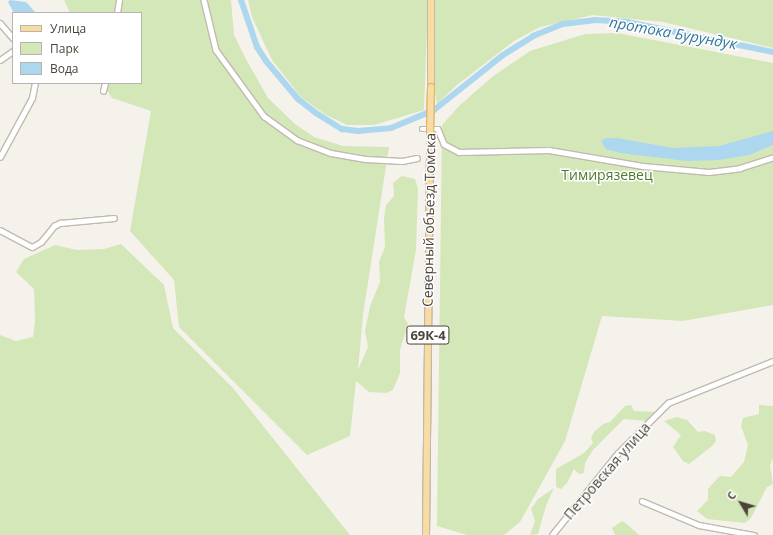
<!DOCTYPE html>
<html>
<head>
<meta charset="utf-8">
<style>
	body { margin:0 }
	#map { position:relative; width:773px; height:535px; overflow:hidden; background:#f5f2ec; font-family:"Open Sans",sans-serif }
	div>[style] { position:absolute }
	.green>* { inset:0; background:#d4e7b8 }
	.water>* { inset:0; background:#add7ee }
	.river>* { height:6px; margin:-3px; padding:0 3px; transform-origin:3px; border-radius:3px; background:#add7ee }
	.roads { filter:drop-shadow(1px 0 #c1baaf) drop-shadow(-1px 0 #c1baaf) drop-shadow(0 1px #c1baaf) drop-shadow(0 -1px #c1baaf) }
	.minor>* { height:4.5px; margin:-2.25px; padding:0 2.25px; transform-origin:2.25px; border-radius:2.25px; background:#fff }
	.major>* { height:6px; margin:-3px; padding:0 3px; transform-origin:3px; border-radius:3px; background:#f9dca1 }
	.bridges { filter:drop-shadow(1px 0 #dfb871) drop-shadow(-1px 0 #dfb871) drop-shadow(0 1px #dfb871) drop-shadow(0 -1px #dfb871) }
	.major-bridge>* { height:6px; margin:-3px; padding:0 3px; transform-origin:3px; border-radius:3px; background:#f9dca1 }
	span { translate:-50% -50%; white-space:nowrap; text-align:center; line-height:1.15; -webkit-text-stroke:3px #fff; paint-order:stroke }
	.shield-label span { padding:1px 3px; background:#fff; border:1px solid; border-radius:3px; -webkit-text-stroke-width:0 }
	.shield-label { font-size:13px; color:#4a433a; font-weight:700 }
	.park-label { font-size:14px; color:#4f7a2f }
	.street-label { font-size:14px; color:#4a433a }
	.water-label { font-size:15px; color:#3378a2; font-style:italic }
	.legend { position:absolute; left:12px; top:12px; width:130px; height:72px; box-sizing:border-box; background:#fff; border:1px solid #b7b4b0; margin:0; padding:5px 7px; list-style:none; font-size:12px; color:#4a433a }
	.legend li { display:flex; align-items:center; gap:8px; height:20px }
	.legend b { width:20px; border:1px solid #b7b4b0 }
	.north { position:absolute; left:721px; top:483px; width:40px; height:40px; -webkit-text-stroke:3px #fff; paint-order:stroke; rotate:308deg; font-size:11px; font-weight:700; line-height:16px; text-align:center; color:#4a433a }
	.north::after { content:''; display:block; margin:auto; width:14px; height:18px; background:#4a433a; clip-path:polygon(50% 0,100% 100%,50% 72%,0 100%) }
</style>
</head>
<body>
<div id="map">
	<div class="green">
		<div style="clip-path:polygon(64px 0,231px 0,234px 35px,247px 61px,268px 98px,295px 124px,314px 137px,343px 146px,389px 147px,363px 315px,358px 370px,368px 347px,365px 331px,370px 306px,380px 282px,379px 262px,385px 247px,384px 218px,386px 205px,394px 196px,393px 183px,402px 176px,415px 179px,418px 189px,416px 250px,404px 317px,408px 324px,400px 350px,400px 373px,393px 390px,386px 393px,369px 392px,356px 381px,350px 436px,307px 455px,179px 327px,174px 280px,130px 231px,151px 111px,112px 98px,102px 83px,141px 83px,141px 13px,70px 13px)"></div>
		<div style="clip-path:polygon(248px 0,428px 0,424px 110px,374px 125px,347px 125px,326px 115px,301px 97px,272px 60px,252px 17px)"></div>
		<div style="clip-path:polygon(435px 0,773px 0,773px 48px,663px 22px,593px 15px,540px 27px,514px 41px,457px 85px,437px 104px,434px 87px)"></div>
		<div style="clip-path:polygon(617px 33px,773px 63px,773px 305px,683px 321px,602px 316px,565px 441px,520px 522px,504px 535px,467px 535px,437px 526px,442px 125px,459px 106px,492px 77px,530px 51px,585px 34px)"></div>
		<div style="clip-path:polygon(121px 244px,164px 285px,173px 328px,233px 388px,350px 535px,0 535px,0 335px,16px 341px,33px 337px,35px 321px,34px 289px,16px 272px,24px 259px,55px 245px,77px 250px,104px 249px)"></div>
		<div style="clip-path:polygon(631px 405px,634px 411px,656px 412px,647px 421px,624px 419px,593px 450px,585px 463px,584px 473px,579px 474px,574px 469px,567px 483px,561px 489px,556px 487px,556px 469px,584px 453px,593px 443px,591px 438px,594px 432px,603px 424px,610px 422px,625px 406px)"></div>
		<div style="clip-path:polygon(759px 405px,773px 406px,773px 458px,770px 466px,773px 484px,767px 487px,751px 518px,745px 523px,707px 519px,697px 511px,708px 500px,708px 489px,714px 482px,720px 476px,731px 477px,744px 462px,748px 445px,741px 426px,743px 418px,759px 414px)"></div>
		<div style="clip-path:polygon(677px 417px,687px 420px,698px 432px,705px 431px,715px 435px,716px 441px,712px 446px,689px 464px,683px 461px,673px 447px,681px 435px,664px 421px)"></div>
		<div style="clip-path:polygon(554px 488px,546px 506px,538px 534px,530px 535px,535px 521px,531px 509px,538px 499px)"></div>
		<div style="clip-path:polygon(622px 521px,628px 525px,639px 535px,615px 535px,612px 528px)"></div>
	</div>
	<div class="water">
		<div style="clip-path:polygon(10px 0,26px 2px,36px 13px,14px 13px,8px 2px)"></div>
		<div style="clip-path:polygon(773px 131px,773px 145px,749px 155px,719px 160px,687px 161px,620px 153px,606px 149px,601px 141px,606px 138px,617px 138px,673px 148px,719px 146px)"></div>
	</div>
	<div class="river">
		<div style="left:241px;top:0;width:50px;rotate:71.2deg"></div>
		<div style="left:257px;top:47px;width:17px;rotate:57deg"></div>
		<div style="left:266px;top:61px;width:50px;rotate:49.9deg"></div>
		<div style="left:298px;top:99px;width:23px;rotate:38deg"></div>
		<div style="left:316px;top:113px;width:31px;rotate:32deg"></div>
		<div style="left:342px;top:129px;width:16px;rotate:7deg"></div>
		<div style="left:358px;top:131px;width:33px;rotate:-5deg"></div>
		<div style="left:391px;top:128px;width:47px;rotate:-22.7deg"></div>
		<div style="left:434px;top:110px;width:88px;rotate:-38.6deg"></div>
		<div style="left:503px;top:55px;width:36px;rotate:-32deg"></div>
		<div style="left:533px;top:36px;width:32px;rotate:-22deg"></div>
		<div style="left:563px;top:24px;width:31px;rotate:-7deg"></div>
		<div style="left:594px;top:20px;width:33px;rotate:3deg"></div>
		<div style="left:627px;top:22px;width:149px;rotate:11.6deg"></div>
	</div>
	<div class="roads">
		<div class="minor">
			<div style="left:204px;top:0;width:51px;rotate:76.5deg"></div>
			<div style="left:216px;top:50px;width:82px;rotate:54deg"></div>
			<div style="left:264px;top:116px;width:41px;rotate:36deg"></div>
			<div style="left:297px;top:140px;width:36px;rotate:21deg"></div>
			<div style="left:331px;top:153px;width:36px;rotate:10deg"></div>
			<div style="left:366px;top:159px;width:36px;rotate:3deg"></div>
			<div style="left:402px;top:161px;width:15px;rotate:-11deg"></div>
			<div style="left:117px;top:13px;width:13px;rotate:-81deg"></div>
			<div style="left:0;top:23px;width:20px;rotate:49deg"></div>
			<div style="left:0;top:60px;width:16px;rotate:-35deg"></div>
			<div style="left:103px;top:91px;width:8px;rotate:-76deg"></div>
			<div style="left:422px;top:129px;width:16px"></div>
			<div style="left:438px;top:129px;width:16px;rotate:68deg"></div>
			<div style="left:444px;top:144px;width:17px;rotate:28deg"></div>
			<div style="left:459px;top:152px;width:90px;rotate:-1.3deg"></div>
			<div style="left:549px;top:150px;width:95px;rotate:9.7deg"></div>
			<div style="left:643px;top:166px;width:66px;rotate:5.2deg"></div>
			<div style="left:709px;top:172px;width:31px;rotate:-7deg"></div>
			<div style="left:740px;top:168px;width:35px;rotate:-18deg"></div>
			<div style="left:0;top:157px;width:67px;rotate:-61.5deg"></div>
			<div style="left:32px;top:98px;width:15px;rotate:-79deg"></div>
			<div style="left:0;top:230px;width:36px;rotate:28deg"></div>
			<div style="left:32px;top:247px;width:10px;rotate:-29deg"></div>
			<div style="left:41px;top:242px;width:21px;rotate:-51deg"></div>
			<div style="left:54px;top:226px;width:7px;rotate:-27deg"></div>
			<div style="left:60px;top:223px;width:54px;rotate:-5.3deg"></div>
			<div style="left:642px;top:501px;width:62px;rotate:22.8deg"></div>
			<div style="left:699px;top:525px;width:56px;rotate:10.3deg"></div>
			<div style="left:552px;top:535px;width:105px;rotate:-51.2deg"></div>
			<div style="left:618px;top:453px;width:71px;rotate:-45deg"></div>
			<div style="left:668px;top:403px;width:113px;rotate:-21.8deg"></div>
		</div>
		<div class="major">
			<div style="left:431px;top:87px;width:87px;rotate:-90deg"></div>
			<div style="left:426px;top:535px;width:401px;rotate:-89.4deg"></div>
		</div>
	</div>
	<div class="bridges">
		<div class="major-bridge">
			<div style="left:430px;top:134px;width:47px;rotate:-88.8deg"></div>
		</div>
	</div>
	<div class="shield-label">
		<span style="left:428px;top:335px">69К-4</span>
	</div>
	<div class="park-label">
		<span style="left:607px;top:175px">Тимирязевец</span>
	</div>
	<div class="street-label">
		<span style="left:429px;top:220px;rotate:-89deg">Северный объезд Томска</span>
		<span style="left:607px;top:471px;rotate:-49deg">Петровская улица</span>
	</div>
	<div class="water-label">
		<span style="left:673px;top:33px;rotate:10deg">протока Бурундук</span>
	</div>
	<ul class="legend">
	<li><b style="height:5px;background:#f9dca1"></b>Улица</li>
	<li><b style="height:11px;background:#d4e7b8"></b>Парк</li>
	<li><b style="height:11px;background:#add7ee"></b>Вода</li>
	</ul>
	<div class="north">С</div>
</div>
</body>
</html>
